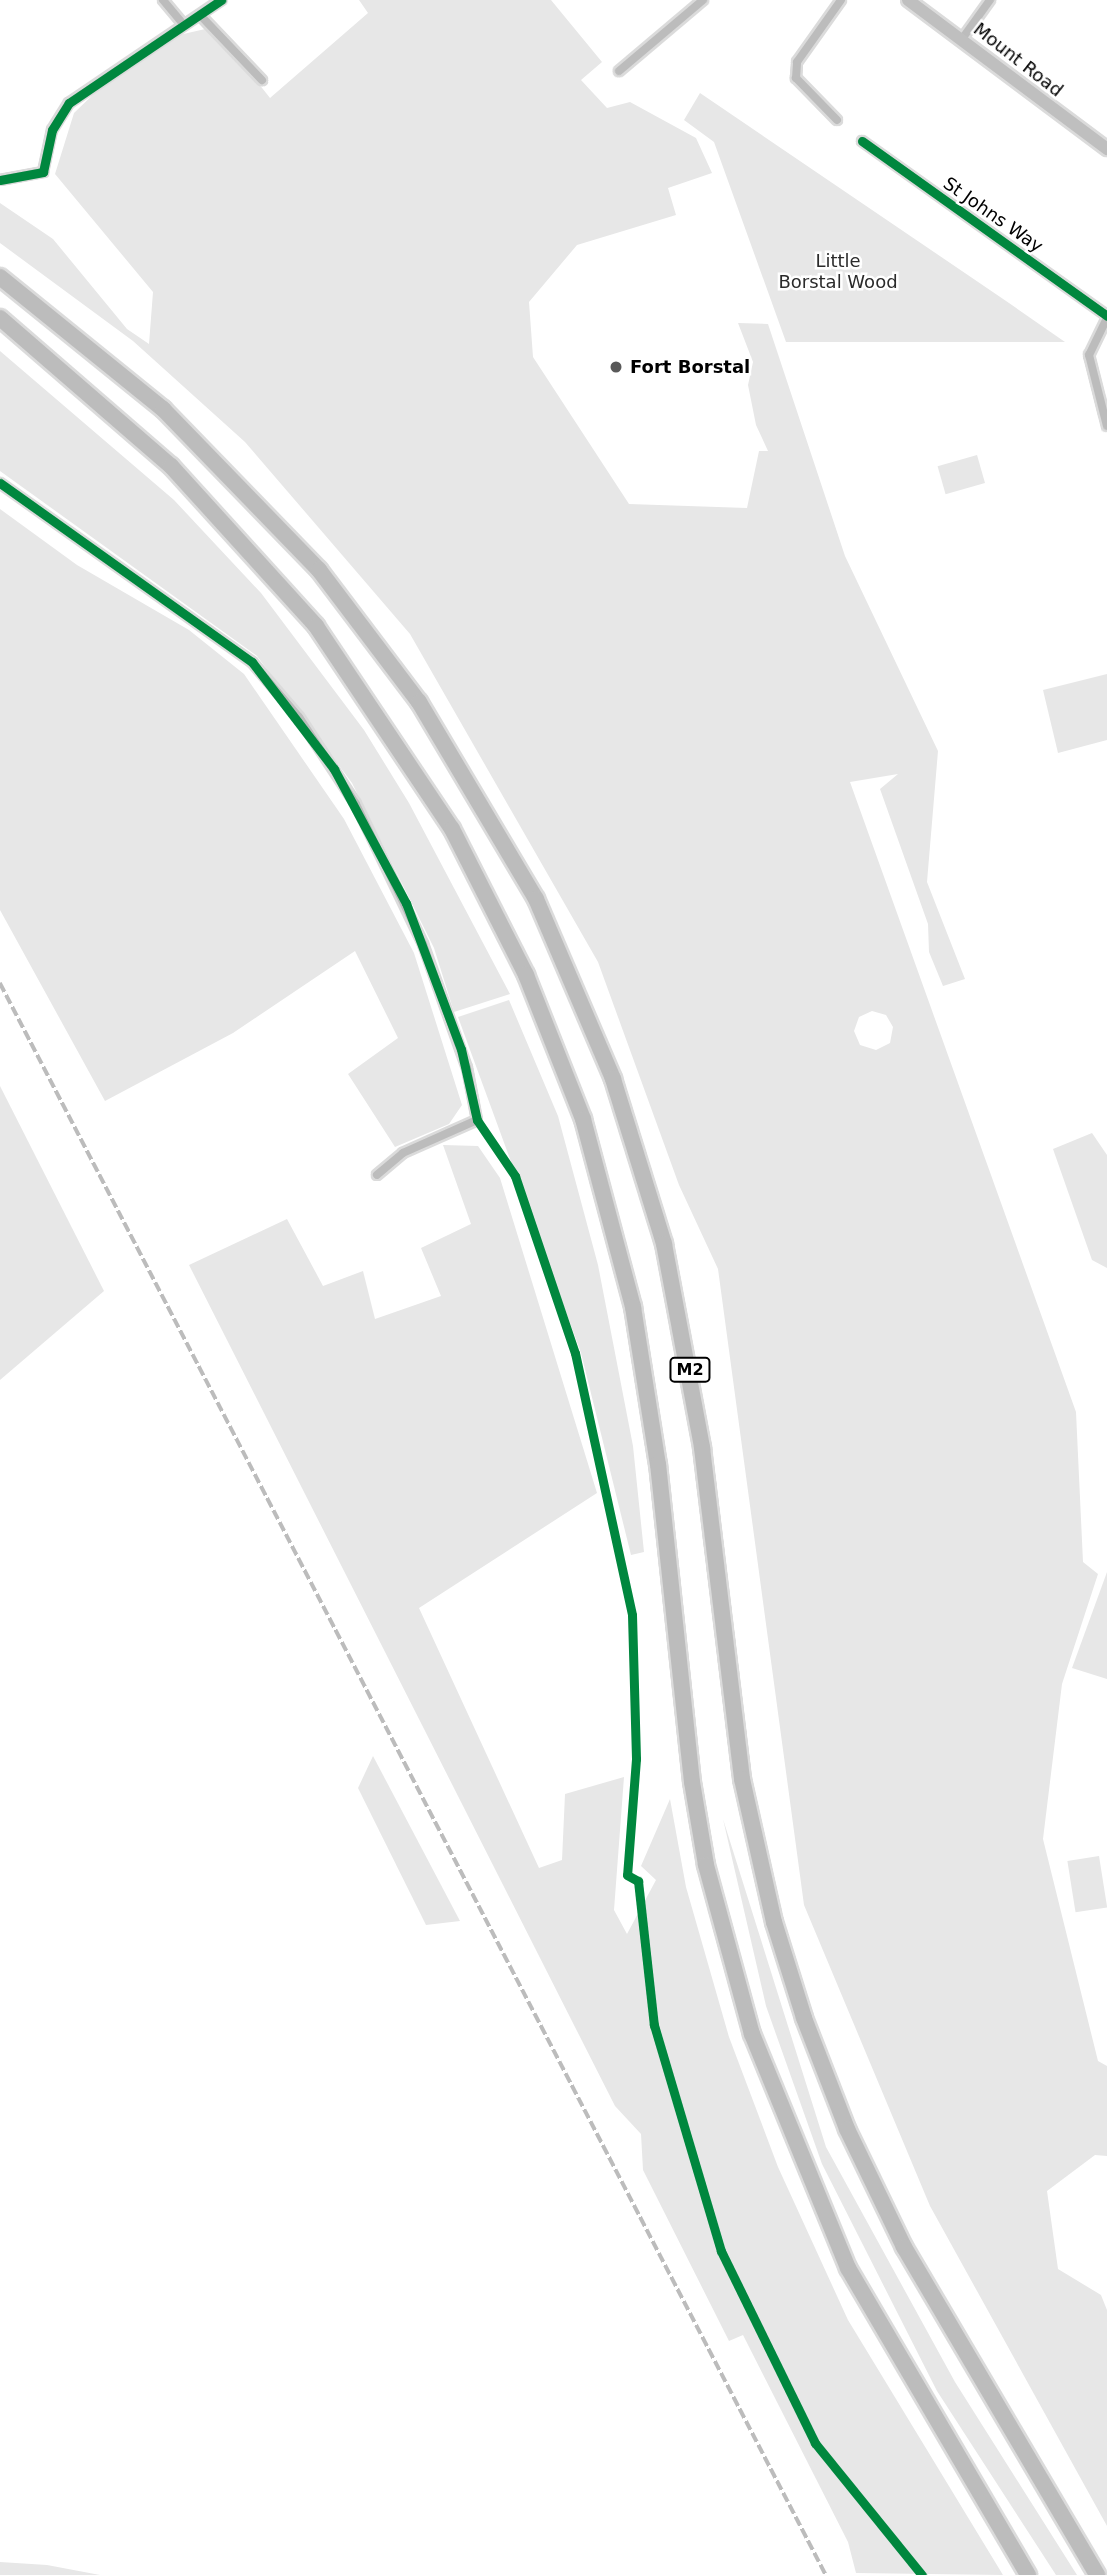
<!DOCTYPE html>
<html>
<head>
<meta charset="utf-8">
<style>
	body { margin:0 }
	#map { position:relative; width:1107px; height:2575px; overflow:hidden; background:#fff; font-family:"DejaVu Sans",sans-serif }
	div>[style] { position:absolute }
	.green>* { inset:0; background:#e7e7e7; transform-origin:0 0 }
	.roads { filter:drop-shadow(2px 0 #dbdbdb) drop-shadow(-2px 0 #dbdbdb) drop-shadow(0 2px #dbdbdb) drop-shadow(0 -2px #dbdbdb) }
	.street>* { height:8px; margin:-4px; padding:0 4px; transform-origin:4px; border-radius:4px; background:#bcbcbc }
	.secondary>* { height:12px; margin:-6px; padding:0 6px; transform-origin:6px; border-radius:6px; background:#bfbfbf }
	.highway>* { height:16px; margin:-8px; padding:0 8px; transform-origin:8px; border-radius:8px; background:#bcbcbc }
	.rail>* { height:3.5px; margin-top:-1.75px; transform-origin:0; background:repeating-linear-gradient(90deg,#bcbcbc 0 10px,transparent 0 13.5px) }
	.cycleway>* { height:9px; margin:-4.5px; padding:0 4.5px; transform-origin:4.5px; border-radius:4.5px; background:#00873e }
	.dots>* { width:19px; height:19px; translate:-50% -50%; box-sizing:border-box; border:4px solid #fff; border-radius:50% }
	span { translate:-50% -50%; white-space:nowrap; text-align:center; line-height:1.15; -webkit-text-stroke:5px #fff; paint-order:stroke }
	.shield-label span { padding:2px 5px; background:#fff; border:2px solid; border-radius:5px; -webkit-text-stroke-width:0 }
	.shield-label { font-size:16px; color:#000; font-weight:700 }
	.street-label { font-size:18px; color:#000 }
	.park-label { font-size:18px; color:#2b2b2b }
	.poi-label { font-size:18px; color:#000; font-weight:700 }
	.left { translate:0 -50%; text-align:left }
</style>
</head>
<body>
<div id="map">
	<div class="green">
		<div style="clip-path:polygon(evenodd,359px 0,551px 0,602px 62px,581px 80px,607px 108px,630px 102px,696px 138px,712px 173px,668px 188px,676px 215px,577px 245px,529px 302px,533px 357px,629px 504px,747px 508px,759px 451px,768px 451px,756px 425px,748px 385px,753px 362px,738px 323px,768px 324px,845px 556px,938px 751px,927px 882px,965px 979px,943px 986px,929px 952px,928px 924px,880px 789px,898px 774px,850px 782px,1076px 1412px,1083px 1562px,1098px 1574px,1062px 1684px,1043px 1839px,1098px 2061px,1107px 2066px,1107px 2156px,1095px 2155px,1047px 2191px,1058px 2269px,1101px 2295px,1107px 2310px,1107px 2526px,930px 2206px,804px 1905px,718px 1269px,679px 1185px,598px 962px,410px 634px,245px 442px,133px 341px,0 243px,0 203px,53px 239px,127px 329px,149px 344px,153px 292px,55px 174px,74px 113px,106px 82px,179px 35px,214px 27px,270px 98px,368px 13px,359px 0,872px 1011px,886px 1015px,893px 1027px,890px 1043px,876px 1050px,860px 1045px,854px 1031px,859px 1017px,872px 1011px)"></div>
		<div style="clip-path:polygon(700px 93px,1009px 303px,1065px 342px,786px 342px,714px 142px,684px 120px)"></div>
		<div style="clip-path:polygon(0 351px,174px 500px,261px 593px,364px 730px,409px 803px,510px 994px,454px 1012px,434px 948px,352px 783px,257px 656px,0 471px)"></div>
		<div style="left:977px;top:455px;width:29px;height:41px;rotate:74deg"></div>
		<div style="clip-path:polygon(0 509px,77px 565px,189px 630px,244px 674px,344px 819px,414px 953px,462px 1105px,449px 1124px,395px 1147px,348px 1074px,398px 1038px,355px 951px,233px 1033px,105px 1101px,0 910px)"></div>
		<div style="clip-path:polygon(1107px 674px,1107px 740px,1058px 753px,1043px 690px)"></div>
		<div style="clip-path:polygon(509px 1000px,558px 1116px,598px 1265px,633px 1446px,644px 1552px,631px 1555px,581px 1353px,458px 1017px)"></div>
		<div style="clip-path:polygon(0 1086px,104px 1291px,0 1380px)"></div>
		<div style="clip-path:polygon(1092px 1133px,1107px 1155px,1107px 1268px,1092px 1260px,1053px 1149px)"></div>
		<div style="clip-path:polygon(443px 1145px,478px 1146px,500px 1178px,597px 1493px,419px 1608px,539px 1868px,562px 1860px,565px 1794px,624px 1777px,614px 1910px,627px 1934px,656px 1880px,641px 1866px,670px 1799px,686px 1887px,729px 2037px,778px 2167px,848px 2320px,1003px 2575px,856px 2573px,848px 2542px,743px 2335px,729px 2341px,643px 2170px,641px 2134px,615px 2106px,189px 1265px,287px 1219px,323px 1286px,363px 1271px,375px 1319px,441px 1296px,421px 1248px,471px 1224px)"></div>
		<div style="clip-path:polygon(1107px 1572px,1107px 1679px,1072px 1668px)"></div>
		<div style="clip-path:polygon(373px 1756px,460px 1921px,426px 1925px,358px 1788px)"></div>
		<div style="clip-path:polygon(723px 1819px,826px 2147px,955px 2382px,1077px 2575px,1056px 2575px,937px 2391px,822px 2164px,766px 2006px)"></div>
		<div style="left:1099px;top:1856px;width:52px;height:32px;rotate:81deg"></div>
		<div style="clip-path:polygon(0 2562px,47px 2565px,100px 2575px,0 2575px)"></div>
	</div>
	<div class="roads">
		<div class="street">
			<div style="left:163px;top:0;width:30px;rotate:50deg"></div>
			<div style="left:200px;top:15px;width:90px;rotate:46.4deg"></div>
			<div style="left:962px;top:39px;width:48px;rotate:-54.3deg"></div>
			<div style="left:619px;top:71px;width:110px;rotate:-40.2deg"></div>
			<div style="left:837px;top:120px;width:59px;rotate:-134.3deg"></div>
			<div style="left:796px;top:78px;width:16px;rotate:-86deg"></div>
			<div style="left:797px;top:62px;width:76px;rotate:-54.6deg"></div>
			<div style="left:862px;top:141px;width:301px;rotate:35.5deg"></div>
			<div style="left:0;top:180px;width:44px;rotate:-10.5deg"></div>
			<div style="left:43px;top:172px;width:43px;rotate:-77.9deg"></div>
			<div style="left:52px;top:130px;width:32px;rotate:-58deg"></div>
			<div style="left:69px;top:103px;width:184px;rotate:-34.1deg"></div>
			<div style="left:1107px;top:318px;width:41px;rotate:115.9deg"></div>
			<div style="left:1089px;top:355px;width:73px;rotate:75.8deg"></div>
			<div style="left:0;top:483px;width:309px;rotate:35.4deg"></div>
			<div style="left:252px;top:662px;width:72px;rotate:49.5deg"></div>
			<div style="left:299px;top:717px;width:104px;rotate:56.8deg"></div>
			<div style="left:356px;top:804px;width:155px;rotate:64.4deg"></div>
			<div style="left:423px;top:944px;width:132px;rotate:70.5deg"></div>
			<div style="left:467px;top:1068px;width:53px;rotate:79.1deg"></div>
			<div style="left:477px;top:1120px;width:81px;rotate:156deg"></div>
			<div style="left:403px;top:1153px;width:34px;rotate:140deg"></div>
		</div>
		<div class="secondary">
			<div style="left:908px;top:0;width:249px;rotate:36.8deg"></div>
		</div>
		<div class="highway">
			<div style="left:0;top:277px;width:210px;rotate:39deg"></div>
			<div style="left:163px;top:409px;width:224px;rotate:45.9deg"></div>
			<div style="left:319px;top:570px;width:166px;rotate:52.9deg"></div>
			<div style="left:419px;top:702px;width:229px;rotate:59.3deg"></div>
			<div style="left:536px;top:899px;width:196px;rotate:66.8deg"></div>
			<div style="left:613px;top:1079px;width:173px;rotate:72.8deg"></div>
			<div style="left:664px;top:1244px;width:208px;rotate:79.4deg"></div>
			<div style="left:702px;top:1448px;width:333px;rotate:83.1deg"></div>
			<div style="left:742px;top:1779px;width:147px;rotate:77.4deg"></div>
			<div style="left:774px;top:1922px;width:101px;rotate:72.6deg"></div>
			<div style="left:804px;top:2018px;width:119px;rotate:68.8deg"></div>
			<div style="left:847px;top:2129px;width:131px;rotate:64.2deg"></div>
			<div style="left:904px;top:2247px;width:381px;rotate:59.5deg"></div>
			<div style="left:0;top:318px;width:226px;rotate:40.9deg"></div>
			<div style="left:171px;top:466px;width:216px;rotate:47.8deg"></div>
			<div style="left:316px;top:626px;width:244px;rotate:56.2deg"></div>
			<div style="left:452px;top:829px;width:164px;rotate:63.1deg"></div>
			<div style="left:526px;top:975px;width:155px;rotate:68.4deg"></div>
			<div style="left:583px;top:1119px;width:195px;rotate:75.1deg"></div>
			<div style="left:633px;top:1307px;width:159px;rotate:81deg"></div>
			<div style="left:658px;top:1464px;width:320px;rotate:83.9deg"></div>
			<div style="left:692px;top:1782px;width:84px;rotate:80.4deg"></div>
			<div style="left:706px;top:1865px;width:175px;rotate:74.8deg"></div>
			<div style="left:752px;top:2034px;width:253px;rotate:67.7deg"></div>
			<div style="left:848px;top:2268px;width:356px;rotate:59.6deg"></div>
		</div>
	</div>
	<div class="rail">
		<div style="left:0;top:983px;width:1794px;rotate:62.58deg"></div>
	</div>
	<div class="cycleway">
		<div style="left:862px;top:141px;width:301px;rotate:35.5deg"></div>
		<div style="left:0;top:180px;width:44px;rotate:-10.5deg"></div>
		<div style="left:43px;top:172px;width:43px;rotate:-77.9deg"></div>
		<div style="left:52px;top:130px;width:32px;rotate:-58deg"></div>
		<div style="left:69px;top:103px;width:184px;rotate:-34.1deg"></div>
		<div style="left:0;top:483px;width:309px;rotate:35.4deg"></div>
		<div style="left:252px;top:662px;width:135px;rotate:52.5deg"></div>
		<div style="left:334px;top:769px;width:152px;rotate:61.8deg"></div>
		<div style="left:406px;top:903px;width:156px;rotate:69.4deg"></div>
		<div style="left:461px;top:1049px;width:73px;rotate:77.3deg"></div>
		<div style="left:477px;top:1120px;width:68px;rotate:55.8deg"></div>
		<div style="left:515px;top:1176px;width:187px;rotate:71.3deg"></div>
		<div style="left:575px;top:1353px;width:268px;rotate:77.7deg"></div>
		<div style="left:632px;top:1615px;width:144px;rotate:88.4deg"></div>
		<div style="left:636px;top:1759px;width:116px;rotate:94.4deg"></div>
		<div style="left:627px;top:1875px;width:13px;rotate:29deg"></div>
		<div style="left:638px;top:1881px;width:145px;rotate:83.7deg"></div>
		<div style="left:654px;top:2025px;width:236px;rotate:73.5deg"></div>
		<div style="left:721px;top:2251px;width:214px;rotate:63.9deg"></div>
		<div style="left:815px;top:2443px;width:170px;rotate:51deg"></div>
	</div>
	<div class="dots">
		<div style="left:616px;top:367px;background:#595959"></div>
	</div>
	<div class="shield-label">
		<span style="left:690px;top:1370px">M2</span>
	</div>
	<div class="street-label">
		<span style="left:1018px;top:60px;rotate:38deg">Mount Road</span>
		<span style="left:993px;top:215px;rotate:35deg">St Johns Way</span>
	</div>
	<div class="park-label">
		<span style="left:838px;top:272px">Little<br>Borstal Wood</span>
	</div>
	<div class="poi-label">
		<span class="left" style="left:630px;top:367px">Fort Borstal</span>
	</div>
</div>
</body>
</html>
